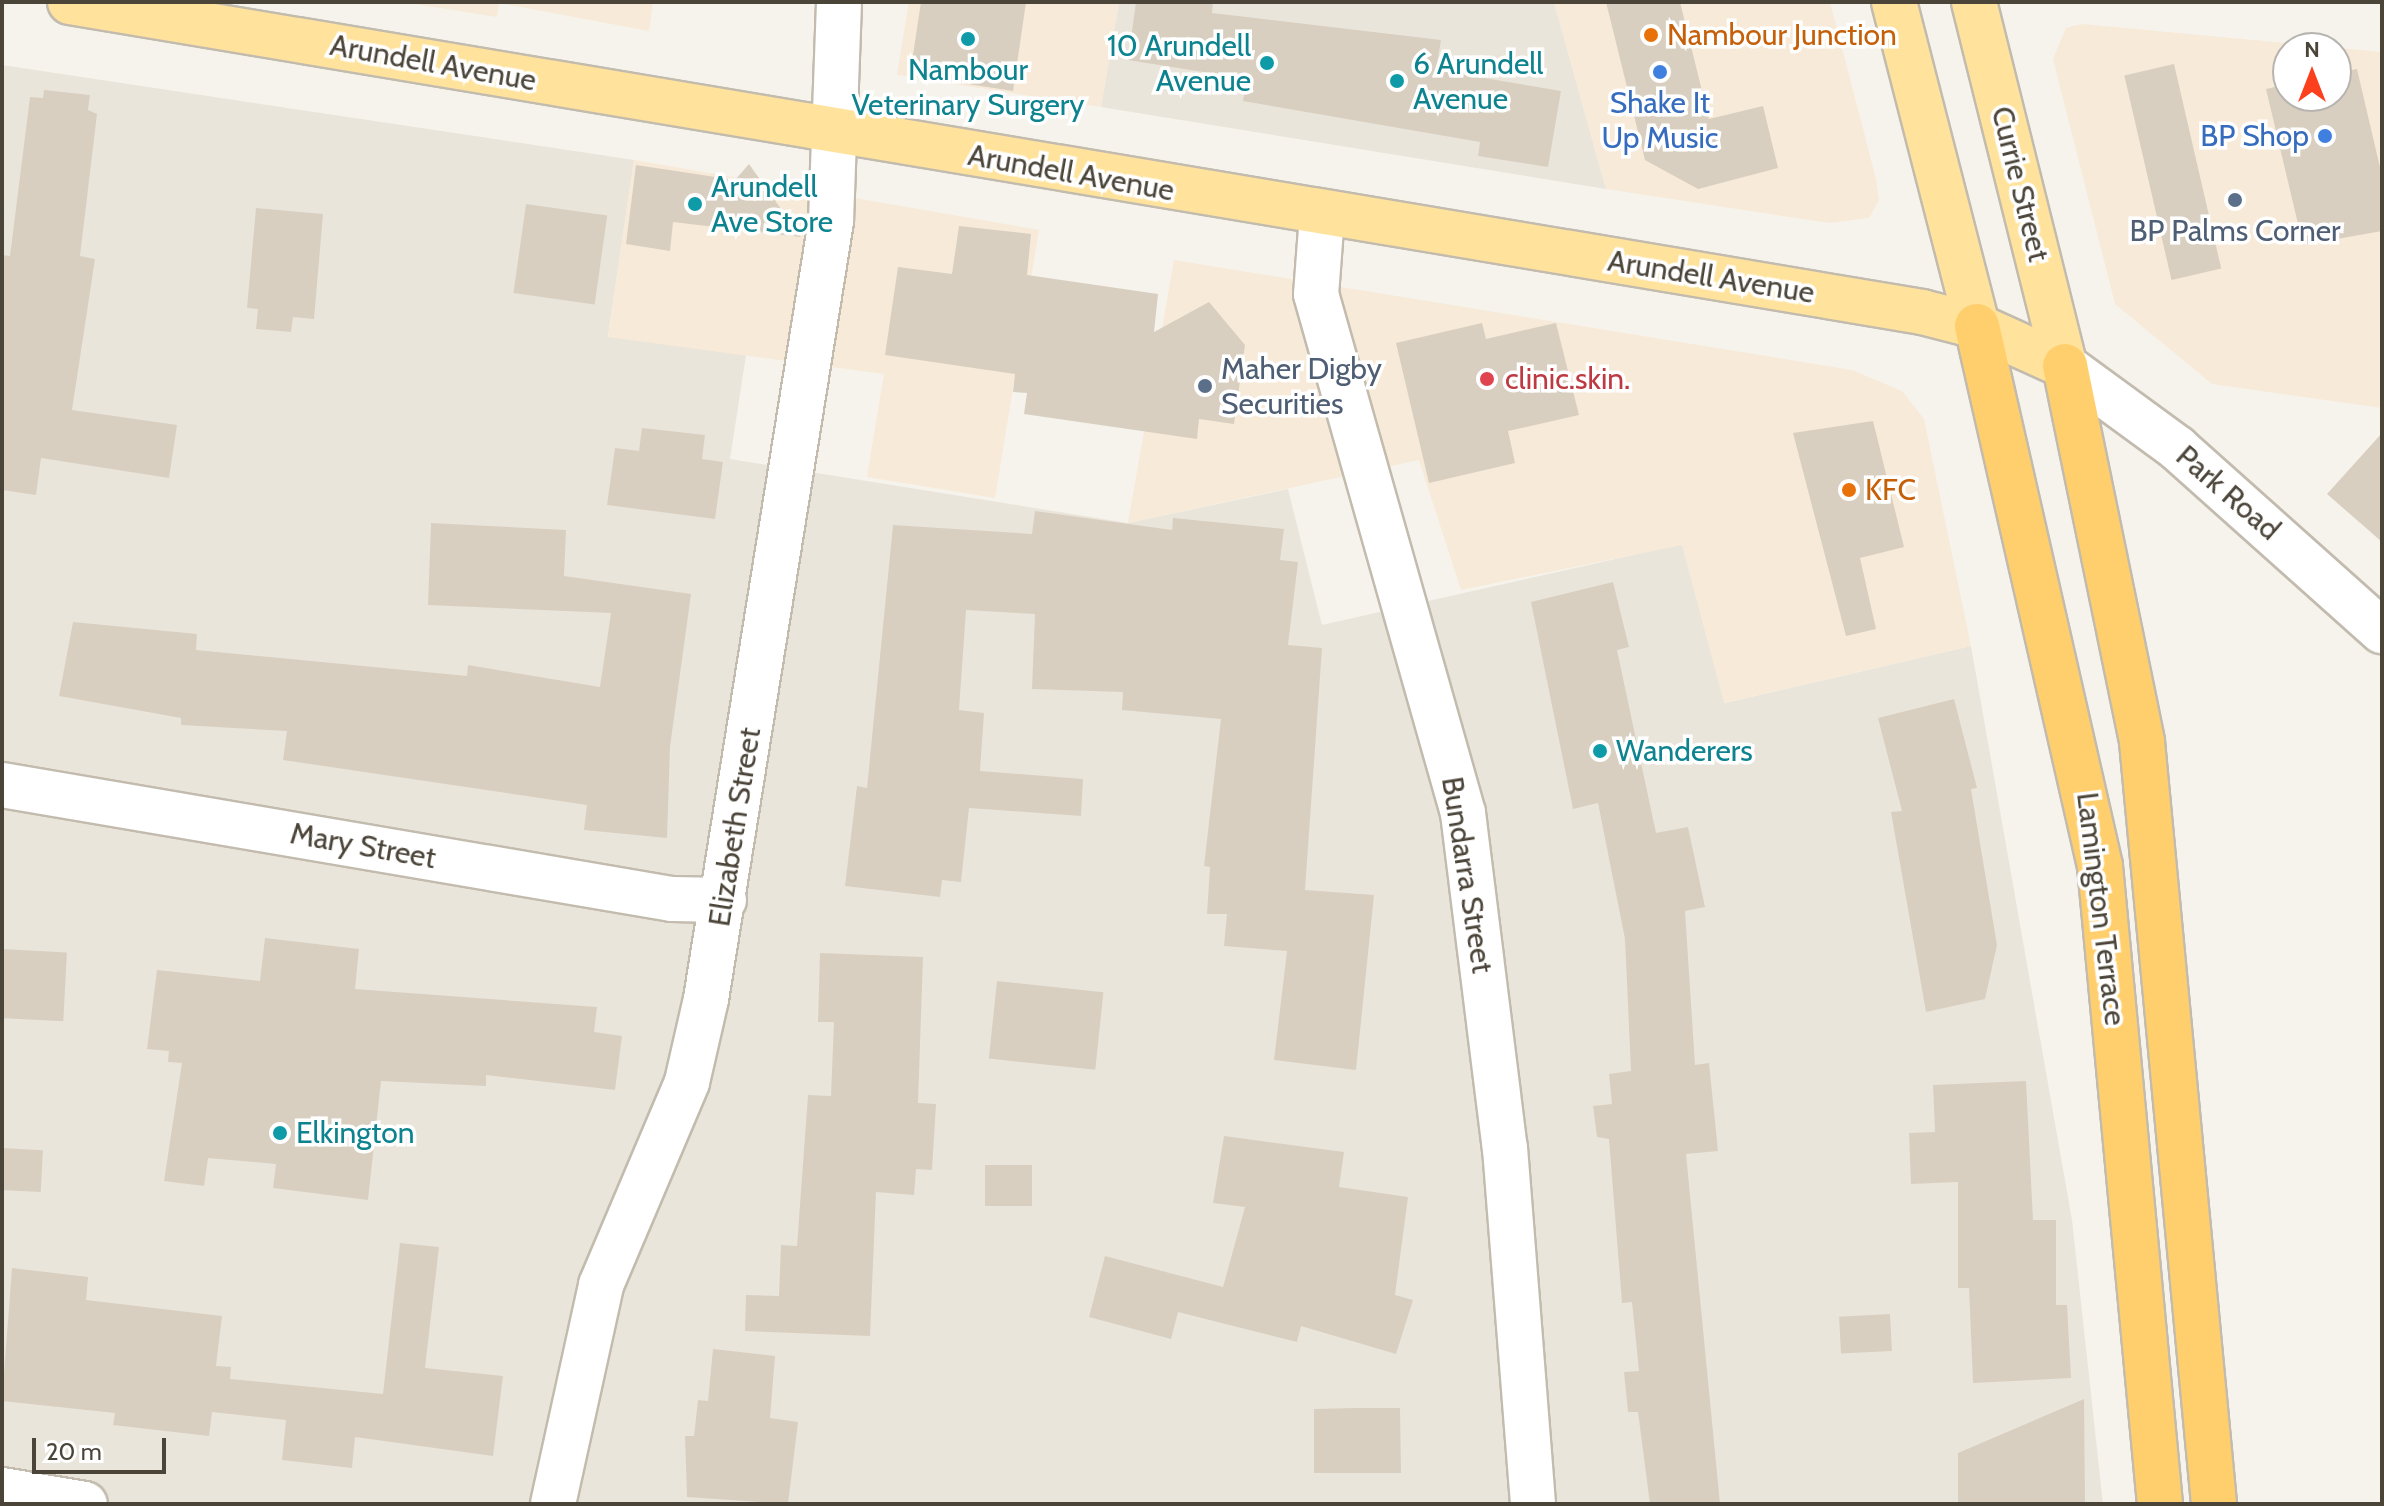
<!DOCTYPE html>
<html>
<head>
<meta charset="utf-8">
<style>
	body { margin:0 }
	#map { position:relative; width:2384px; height:1506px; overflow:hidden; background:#f6f3ec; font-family:Cabin,sans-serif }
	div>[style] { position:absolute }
	.residential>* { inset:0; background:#eae5da }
	.commercial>* { inset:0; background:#f7ead8 }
	.building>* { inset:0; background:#d8cfc1; transform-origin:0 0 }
	.roads { filter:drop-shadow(2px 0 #c2bbae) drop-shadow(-2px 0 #c2bbae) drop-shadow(0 2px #c2bbae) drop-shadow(0 -2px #c2bbae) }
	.minor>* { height:44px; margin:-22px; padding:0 22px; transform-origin:22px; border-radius:22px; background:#fff }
	.major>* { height:44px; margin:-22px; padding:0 22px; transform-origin:22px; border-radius:22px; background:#ffe39c }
	.highway>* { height:44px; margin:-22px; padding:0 22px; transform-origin:22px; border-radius:22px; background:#ffcf6e }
	.dots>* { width:22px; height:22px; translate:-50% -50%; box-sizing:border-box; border:4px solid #fff; border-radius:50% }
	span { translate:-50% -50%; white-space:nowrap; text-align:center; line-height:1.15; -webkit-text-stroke:7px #fff; paint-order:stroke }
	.food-label { font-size:30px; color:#c56008 }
	.left { translate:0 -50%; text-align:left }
	.culture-label { font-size:30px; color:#0d838f }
	.right { translate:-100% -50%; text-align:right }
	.street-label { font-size:30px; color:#4b4439 }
	.shop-label { font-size:30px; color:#366cbe }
	.service-label { font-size:30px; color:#4e5e75 }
	.health-label { font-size:30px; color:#be3a42 }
	.frame { position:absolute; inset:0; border:4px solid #4b4439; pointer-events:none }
	.north { position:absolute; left:2272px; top:32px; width:80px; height:80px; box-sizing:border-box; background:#fff; border:2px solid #b7b4b0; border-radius:50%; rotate:0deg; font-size:22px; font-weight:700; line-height:32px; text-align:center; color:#4b4439 }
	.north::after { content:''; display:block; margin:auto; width:28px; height:36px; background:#fc3f1d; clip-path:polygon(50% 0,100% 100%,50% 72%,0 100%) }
	.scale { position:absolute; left:32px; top:1438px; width:134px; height:36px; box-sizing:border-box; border:4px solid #4b4439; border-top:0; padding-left:10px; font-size:24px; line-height:28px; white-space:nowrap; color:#4b4439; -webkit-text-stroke:6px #fff; paint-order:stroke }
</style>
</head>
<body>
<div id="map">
	<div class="residential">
		<div style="clip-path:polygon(1119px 2px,1554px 2px,1606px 189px,1101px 107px)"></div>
		<div style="clip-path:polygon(2px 65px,634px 160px,608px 336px,746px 355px,730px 459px,1128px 523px,1288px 489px,1322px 625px,1682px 544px,1725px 703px,1971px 646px,2072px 1220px,2103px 1504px,2px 1504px)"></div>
	</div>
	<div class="commercial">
		<div style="clip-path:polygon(402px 2px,653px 2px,649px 31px,499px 3px,497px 17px)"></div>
		<div style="clip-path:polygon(909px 2px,1119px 2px,1101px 107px,897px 75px)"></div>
		<div style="clip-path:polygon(1554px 2px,1830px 2px,1876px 179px,1879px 200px,1869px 218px,1829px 223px,1606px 189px)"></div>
		<div style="clip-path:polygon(evenodd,2082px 24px,2382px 52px,2382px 408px,2212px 384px,2115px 304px,2053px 59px,2066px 28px,2082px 24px,2288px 48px,2336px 48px,2336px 96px,2288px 96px,2288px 48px)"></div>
		<div style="clip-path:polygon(634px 160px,1039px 230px,995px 498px,867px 477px,884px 374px,608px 337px)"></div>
		<div style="clip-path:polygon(1174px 260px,1852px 370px,1902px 391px,1924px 419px,1971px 646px,1724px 703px,1682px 545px,1461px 590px,1419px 460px,1128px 523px)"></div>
	</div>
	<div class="building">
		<div style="clip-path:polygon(921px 2px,1026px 2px,1013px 91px,910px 75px)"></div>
		<div style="clip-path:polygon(1136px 2px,1213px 2px,1212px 13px,1441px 40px,1436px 70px,1561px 91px,1548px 167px,1478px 156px,1480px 142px,1243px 101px,1247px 79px,1128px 60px)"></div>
		<div style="clip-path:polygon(1606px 2px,1680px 2px,1709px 119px,1763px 106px,1778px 168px,1698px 189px,1645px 160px)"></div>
		<div style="left:2174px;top:64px;width:210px;height:51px;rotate:77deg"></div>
		<div style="clip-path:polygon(2357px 69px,2382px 176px,2382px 231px,2303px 245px,2266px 89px,2288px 84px,2288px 96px,2336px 96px,2336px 73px)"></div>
		<div style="clip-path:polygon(44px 90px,90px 95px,88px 110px,97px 114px,80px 256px,95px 259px,72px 410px,177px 425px,169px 478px,41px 458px,36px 495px,2px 490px,2px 255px,10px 256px,30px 97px,43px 98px)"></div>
		<div style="clip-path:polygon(749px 164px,801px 237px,673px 222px,670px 251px,626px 244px,636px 165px,735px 180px)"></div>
		<div style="left:526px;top:204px;width:82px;height:90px;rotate:8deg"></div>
		<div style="clip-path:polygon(256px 208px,323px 214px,314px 319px,293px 317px,291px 332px,256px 329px,258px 309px,247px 308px)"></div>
		<div style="clip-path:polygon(959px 226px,1031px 234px,1027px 275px,1158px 294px,1154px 332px,1209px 302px,1245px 345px,1234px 424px,1199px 419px,1197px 439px,1024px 414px,1027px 393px,1013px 392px,1015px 374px,885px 355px,898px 267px,952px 274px)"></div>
		<div style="clip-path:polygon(1482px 323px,1486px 339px,1556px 323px,1579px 415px,1508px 431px,1515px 463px,1429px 483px,1396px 343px)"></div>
		<div style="clip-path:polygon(1873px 421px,1904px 547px,1860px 558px,1876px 629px,1846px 636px,1793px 433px)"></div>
		<div style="clip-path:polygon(642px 428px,705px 435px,702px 459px,723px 462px,715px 519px,607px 505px,615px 448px,639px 451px)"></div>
		<div style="clip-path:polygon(2382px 433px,2382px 542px,2327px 494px)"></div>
		<div style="clip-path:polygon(1035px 511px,1172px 530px,1173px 518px,1284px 529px,1280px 560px,1298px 562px,1288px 645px,1322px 648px,1305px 890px,1374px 895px,1356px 1070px,1274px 1060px,1287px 951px,1224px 946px,1227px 914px,1207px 914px,1210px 867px,1204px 866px,1221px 719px,1122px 710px,1123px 692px,1032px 689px,1035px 614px,966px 610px,959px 710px,984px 713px,980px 771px,1083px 779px,1081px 816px,969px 808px,961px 882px,942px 880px,940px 897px,845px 886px,857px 786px,867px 788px,893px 525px,1032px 534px)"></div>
		<div style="clip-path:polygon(431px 523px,566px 530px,564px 576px,691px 594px,670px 747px,667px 838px,584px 830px,587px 805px,283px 760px,287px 731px,181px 725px,181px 718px,59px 696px,73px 622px,197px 634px,196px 650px,467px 676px,468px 665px,600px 687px,611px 613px,428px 605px)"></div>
		<div style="clip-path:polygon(1613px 582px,1629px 647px,1617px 650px,1656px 833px,1688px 827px,1705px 907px,1685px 911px,1695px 1065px,1709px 1063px,1718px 1151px,1686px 1154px,1720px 1504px,1650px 1504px,1638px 1412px,1628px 1412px,1624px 1372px,1639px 1371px,1632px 1302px,1622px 1303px,1609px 1139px,1597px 1137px,1593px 1106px,1612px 1104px,1609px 1074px,1631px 1071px,1625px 939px,1598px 803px,1573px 809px,1531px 602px)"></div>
		<div style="clip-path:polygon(1954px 699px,1977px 788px,1971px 789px,1997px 945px,1985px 999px,1926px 1012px,1891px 812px,1902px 811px,1878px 718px)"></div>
		<div style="clip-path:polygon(265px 938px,359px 949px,355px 989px,597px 1007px,594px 1032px,622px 1036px,615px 1090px,486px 1075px,486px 1086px,381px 1081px,368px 1200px,273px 1188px,276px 1164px,208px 1158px,204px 1186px,164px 1181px,182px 1063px,168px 1062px,169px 1051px,147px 1049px,157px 970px,260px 981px)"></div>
		<div style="left:2px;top:949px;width:65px;height:69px;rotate:3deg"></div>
		<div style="clip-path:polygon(820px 953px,923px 957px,918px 1103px,936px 1104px,932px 1170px,916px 1169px,914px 1195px,876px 1192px,870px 1336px,745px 1331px,746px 1295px,779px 1296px,781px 1245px,797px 1246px,808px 1095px,831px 1096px,834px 1022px,818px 1022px)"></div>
		<div style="left:997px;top:981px;width:107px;height:78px;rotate:6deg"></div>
		<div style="clip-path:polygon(2026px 1081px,2033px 1220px,2056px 1220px,2056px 1305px,2067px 1305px,2071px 1378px,1973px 1383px,1969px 1288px,1958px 1288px,1958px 1182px,1911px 1184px,1909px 1133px,1935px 1132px,1933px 1085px)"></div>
		<div style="clip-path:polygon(1224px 1136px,1344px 1152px,1339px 1187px,1408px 1197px,1395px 1295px,1413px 1300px,1396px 1354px,1301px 1326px,1297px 1342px,1178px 1312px,1171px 1339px,1089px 1317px,1105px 1256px,1223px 1287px,1245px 1207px,1213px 1203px)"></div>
		<div style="left:2px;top:1148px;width:41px;height:42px;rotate:3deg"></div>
		<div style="left:985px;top:1165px;width:47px;height:41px"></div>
		<div style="clip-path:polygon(400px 1243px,439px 1247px,425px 1368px,503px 1376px,493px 1456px,355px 1437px,352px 1468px,282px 1460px,286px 1420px,212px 1412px,209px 1436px,113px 1425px,115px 1413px,2px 1401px,12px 1268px,88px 1277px,86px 1300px,222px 1316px,216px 1366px,231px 1367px,230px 1379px,383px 1394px)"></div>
		<div style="left:1890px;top:1314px;width:37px;height:51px;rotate:87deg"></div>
		<div style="clip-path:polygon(713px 1349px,775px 1356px,770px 1418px,798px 1422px,788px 1504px,687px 1497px,685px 1436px,694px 1436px,698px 1400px,708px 1401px)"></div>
		<div style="clip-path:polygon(2084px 1399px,2085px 1504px,1958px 1504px,1958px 1453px)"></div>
		<div style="clip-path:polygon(1356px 1408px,1400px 1408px,1401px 1473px,1314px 1473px,1314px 1409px)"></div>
	</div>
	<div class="roads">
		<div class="minor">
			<div style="left:1322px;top:215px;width:79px;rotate:94.3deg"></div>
			<div style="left:1316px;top:294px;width:539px;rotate:74.19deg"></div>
			<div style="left:1463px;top:813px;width:338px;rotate:82.9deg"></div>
			<div style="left:1505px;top:1148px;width:357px;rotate:85.5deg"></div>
			<div style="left:2065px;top:366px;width:139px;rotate:36.2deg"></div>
			<div style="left:2177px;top:448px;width:275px;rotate:41.8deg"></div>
			<div style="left:2px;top:785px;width:680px;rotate:9.66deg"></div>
			<div style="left:672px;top:899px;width:52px;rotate:1.1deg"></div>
			<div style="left:2px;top:1490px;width:84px;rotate:9.6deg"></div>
			<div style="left:553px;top:1504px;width:224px;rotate:-77.6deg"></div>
			<div style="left:601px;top:1285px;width:220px;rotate:-67deg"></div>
			<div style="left:687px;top:1082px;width:85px;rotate:-77.1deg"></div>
			<div style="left:706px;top:999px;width:788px;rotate:-80.87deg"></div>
			<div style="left:831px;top:221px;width:219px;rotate:-87.9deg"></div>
		</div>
		<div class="major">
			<div style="left:70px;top:2px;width:1878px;rotate:9.5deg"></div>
			<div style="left:1922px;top:312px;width:57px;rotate:14.3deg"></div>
			<div style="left:1977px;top:326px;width:97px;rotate:24.4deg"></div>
			<div style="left:1894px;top:2px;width:334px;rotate:75.6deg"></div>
			<div style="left:1974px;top:2px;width:375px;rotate:76deg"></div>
		</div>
		<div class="highway">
			<div style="left:1977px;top:326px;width:554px;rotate:77.17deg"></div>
			<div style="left:2100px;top:866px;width:641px;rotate:84.63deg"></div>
			<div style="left:2065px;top:366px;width:384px;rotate:78.4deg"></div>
			<div style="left:2142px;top:742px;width:765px;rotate:84.6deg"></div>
		</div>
	</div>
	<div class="dots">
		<div style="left:1651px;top:35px;background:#e8710a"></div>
		<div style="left:968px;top:39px;background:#0f9aa8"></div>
		<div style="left:1267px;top:63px;background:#0f9aa8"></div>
		<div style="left:1660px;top:72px;background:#3f7fe0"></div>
		<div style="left:1397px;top:81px;background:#0f9aa8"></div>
		<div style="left:2325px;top:136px;background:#3f7fe0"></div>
		<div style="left:2235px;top:200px;background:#5c6f8a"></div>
		<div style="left:695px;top:204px;background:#0f9aa8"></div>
		<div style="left:1487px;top:379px;background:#e0444e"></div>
		<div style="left:1205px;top:386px;background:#5c6f8a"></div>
		<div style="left:1849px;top:490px;background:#e8710a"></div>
		<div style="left:1600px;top:751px;background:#0f9aa8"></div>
		<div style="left:280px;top:1133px;background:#0f9aa8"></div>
	</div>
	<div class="food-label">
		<span class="left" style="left:1667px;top:35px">Nambour Junction</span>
		<span class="left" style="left:1865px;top:490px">KFC</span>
	</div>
	<div class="culture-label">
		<span class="right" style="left:1251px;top:63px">10 Arundell<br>Avenue</span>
		<span class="left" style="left:1413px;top:81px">6 Arundell<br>Avenue</span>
		<span style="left:968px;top:87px">Nambour<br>Veterinary Surgery</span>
		<span class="left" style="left:711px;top:204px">Arundell<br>Ave Store</span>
		<span class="left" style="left:1616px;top:751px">Wanderers</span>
		<span class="left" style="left:296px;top:1133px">Elkington</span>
	</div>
	<div class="street-label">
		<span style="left:433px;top:63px;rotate:10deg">Arundell Avenue</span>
		<span style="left:1071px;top:173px;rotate:10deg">Arundell Avenue</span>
		<span style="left:2020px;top:184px;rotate:76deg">Currie Street</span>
		<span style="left:1711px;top:277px;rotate:9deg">Arundell Avenue</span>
		<span style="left:2228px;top:493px;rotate:41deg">Park Road</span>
		<span style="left:735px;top:827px;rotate:-81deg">Elizabeth Street</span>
		<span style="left:363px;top:846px;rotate:10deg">Mary Street</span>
		<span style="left:1467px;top:875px;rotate:81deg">Bundarra Street</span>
		<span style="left:2101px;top:909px;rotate:83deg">Lamington Terrace</span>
	</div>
	<div class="shop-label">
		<span style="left:1660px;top:120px">Shake It<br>Up Music</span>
		<span class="right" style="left:2309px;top:136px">BP Shop</span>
	</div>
	<div class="service-label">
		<span style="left:2235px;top:231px">BP Palms Corner</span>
		<span class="left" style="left:1221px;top:386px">Maher Digby<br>Securities</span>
	</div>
	<div class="health-label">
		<span class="left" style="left:1505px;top:379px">clinic.skin.</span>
	</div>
	<div class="frame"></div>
	<div class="north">N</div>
	<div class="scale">20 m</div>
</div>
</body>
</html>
